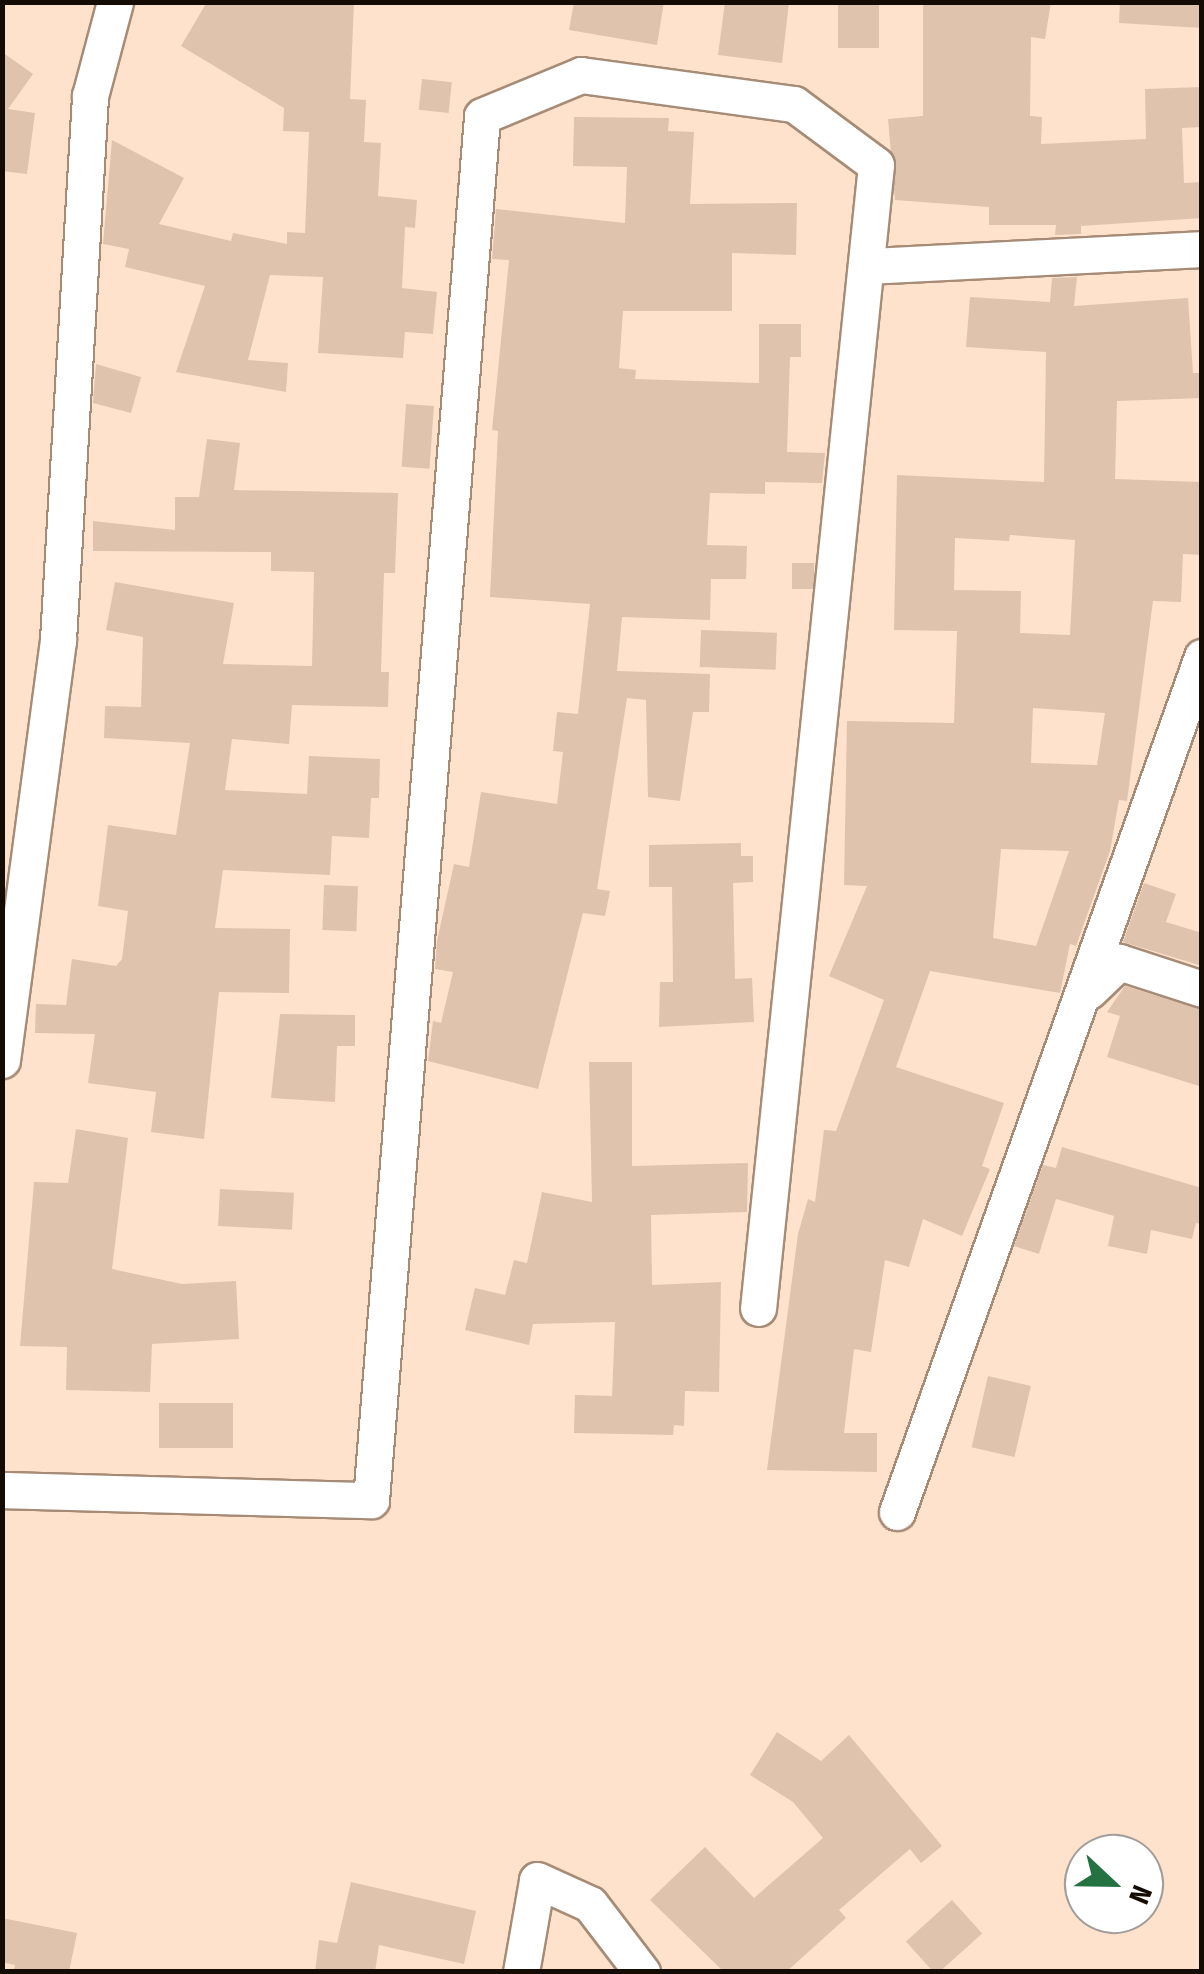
<!DOCTYPE html>
<html>
<head>
<meta charset="utf-8">
<style>
	body { margin:0 }
	#map { position:relative; width:1204px; height:1974px; overflow:hidden; background:#ffe2cc; font-family:"Fira Sans Condensed",sans-serif }
	div>[style] { position:absolute }
	.building>* { inset:0; background:#e0c3ad; transform-origin:0 0 }
	.roads { filter:drop-shadow(2px 0 #a68c77) drop-shadow(-2px 0 #a68c77) drop-shadow(0 2px #a68c77) drop-shadow(0 -2px #a68c77) }
	.minor>* { height:35px; margin:-17.5px; padding:0 17.5px; transform-origin:17.5px; border-radius:17.5px; background:#fff }
	span { translate:-50% -50%; white-space:nowrap; text-align:center; line-height:1.15; -webkit-text-stroke:8px #fff; paint-order:stroke }
	.frame { position:absolute; inset:0; border:5px solid #140b04; pointer-events:none }
	.north { position:absolute; left:1064px; top:1834px; width:100px; height:100px; box-sizing:border-box; background:#fff; border:2px solid #a19d9b; border-radius:50%; rotate:112deg; font-size:28px; font-weight:700; line-height:40px; text-align:center; color:#140b04 }
	.north::after { content:''; display:block; margin:auto; width:35px; height:45px; background:#247242; clip-path:polygon(50% 0,100% 100%,50% 72%,0 100%) }
</style>
</head>
<body>
<div id="map">
	<div class="building">
		<div style="clip-path:polygon(207px 2px,354px 2px,350px 99px,366px 100px,364px 142px,381px 143px,378px 196px,417px 200px,415px 228px,405px 227px,402px 288px,437px 292px,433px 334px,405px 332px,403px 358px,318px 353px,323px 277px,270px 275px,248px 360px,288px 363px,286px 392px,176px 372px,205px 286px,125px 267px,129px 249px,103px 244px,112px 140px,184px 178px,159px 224px,231px 241px,233px 233px,287px 244px,287px 232px,305px 233px,309px 132px,283px 131px,284px 108px,181px 46px)"></div>
		<div style="clip-path:polygon(574px 2px,664px 2px,657px 45px,569px 30px)"></div>
		<div style="clip-path:polygon(725px 2px,789px 2px,782px 63px,718px 55px)"></div>
		<div style="left:838px;top:2px;width:41px;height:46px"></div>
		<div style="clip-path:polygon(923px 2px,1051px 2px,1045px 39px,1031px 37px,1030px 116px,1042px 117px,1041px 144px,1146px 139px,1145px 89px,1202px 87px,1202px 127px,1182px 128px,1184px 183px,1202px 182px,1202px 218px,1081px 226px,1081px 234px,1055px 235px,1056px 225px,989px 225px,989px 207px,895px 200px,888px 119px,923px 116px)"></div>
		<div style="clip-path:polygon(1120px 2px,1202px 2px,1202px 28px,1119px 23px)"></div>
		<div style="clip-path:polygon(2px 52px,33px 74px,8px 109px,35px 113px,27px 174px,2px 171px)"></div>
		<div style="left:422px;top:79px;width:30px;height:31px;rotate:6deg"></div>
		<div style="clip-path:polygon(574px 117px,669px 118px,668px 131px,694px 132px,690px 204px,797px 203px,796px 255px,732px 253px,732px 311px,623px 311px,619px 368px,636px 370px,635px 379px,759px 383px,759px 324px,801px 324px,801px 357px,790px 357px,787px 452px,825px 453px,822px 483px,765px 482px,765px 494px,710px 493px,707px 545px,747px 546px,746px 579px,711px 579px,710px 620px,622px 617px,617px 671px,710px 674px,709px 712px,693px 712px,680px 801px,648px 797px,646px 700px,627px 698px,597px 889px,610px 891px,605px 916px,583px 913px,538px 1089px,428px 1061px,433px 1021px,441px 1023px,453px 972px,435px 969px,437px 941px,454px 864px,469px 867px,481px 792px,557px 804px,563px 752px,553px 751px,557px 712px,578px 714px,590px 604px,490px 597px,498px 431px,492px 430px,509px 260px,492px 259px,496px 209px,625px 223px,627px 167px,573px 166px)"></div>
		<div style="clip-path:polygon(evenodd,1077px 277px,1074px 306px,1188px 298px,1193px 373px,1202px 373px,1202px 398px,1117px 401px,1115px 479px,1200px 482px,1202px 555px,1183px 554px,1181px 602px,1153px 601px,1127px 801px,1119px 800px,1110px 851px,1076px 946px,1070px 944px,1060px 993px,930px 971px,896px 1067px,1004px 1103px,982px 1166px,990px 1169px,962px 1236px,923px 1219px,909px 1267px,885px 1260px,871px 1352px,854px 1349px,844px 1433px,877px 1433px,877px 1472px,767px 1470px,798px 1234px,808px 1199px,815px 1202px,824px 1130px,836px 1131px,884px 1000px,829px 976px,867px 886px,844px 885px,847px 721px,954px 723px,957px 631px,894px 630px,897px 475px,1044px 482px,1046px 352px,966px 347px,970px 297px,1050px 302px,1052px 278px,1077px 277px,1010px 535px,1075px 540px,1070px 635px,1020px 633px,1021px 591px,954px 590px,955px 538px,1009px 541px,1010px 535px,1077px 277px,1033px 708px,1105px 713px,1097px 765px,1031px 763px,1033px 708px,1077px 277px,1001px 849px,1069px 851px,1036px 946px,993px 938px,1001px 849px)"></div>
		<div style="clip-path:polygon(96px 364px,141px 377px,131px 413px,93px 403px)"></div>
		<div style="left:406px;top:404px;width:28px;height:63px;rotate:4deg"></div>
		<div style="clip-path:polygon(207px 439px,240px 443px,234px 490px,398px 493px,395px 573px,384px 573px,381px 672px,389px 672px,388px 707px,292px 705px,289px 744px,232px 739px,225px 790px,307px 794px,309px 756px,380px 759px,379px 798px,371px 798px,369px 838px,332px 836px,330px 875px,223px 870px,215px 928px,290px 929px,289px 993px,219px 992px,204px 1139px,151px 1132px,156px 1092px,88px 1083px,95px 1034px,35px 1033px,36px 1004px,66px 1005px,72px 959px,116px 966px,122px 959px,128px 911px,98px 906px,108px 825px,176px 835px,190px 743px,104px 738px,105px 706px,141px 707px,143px 637px,106px 630px,115px 582px,234px 603px,223px 664px,312px 666px,314px 572px,271px 571px,271px 552px,93px 551px,93px 521px,175px 530px,175px 497px,199px 497px)"></div>
		<div style="left:792px;top:563px;width:22px;height:26px"></div>
		<div style="left:701px;top:630px;width:76px;height:37px;rotate:2deg"></div>
		<div style="clip-path:polygon(741px 843px,741px 856px,753px 856px,753px 882px,733px 883px,735px 979px,752px 978px,754px 1022px,659px 1027px,660px 982px,673px 982px,672px 887px,649px 887px,649px 845px)"></div>
		<div style="clip-path:polygon(1144px 883px,1176px 894px,1166px 922px,1202px 933px,1202px 966px,1123px 942px)"></div>
		<div style="left:324px;top:885px;width:34px;height:45px;rotate:2deg"></div>
		<div style="clip-path:polygon(1125px 986px,1202px 1010px,1202px 1087px,1107px 1057px,1120px 1016px,1107px 1012px)"></div>
		<div style="clip-path:polygon(280px 1014px,355px 1015px,355px 1046px,337px 1046px,335px 1102px,271px 1098px)"></div>
		<div style="clip-path:polygon(589px 1062px,632px 1062px,632px 1166px,748px 1163px,747px 1212px,651px 1215px,652px 1285px,721px 1282px,719px 1392px,685px 1391px,684px 1426px,674px 1425px,673px 1435px,574px 1433px,575px 1395px,612px 1396px,615px 1322px,533px 1324px,529px 1345px,465px 1330px,475px 1288px,505px 1295px,514px 1260px,527px 1263px,542px 1192px,592px 1202px)"></div>
		<div style="clip-path:polygon(76px 1129px,128px 1138px,112px 1269px,182px 1284px,236px 1281px,239px 1339px,152px 1344px,150px 1392px,66px 1390px,67px 1347px,20px 1346px,34px 1182px,68px 1183px)"></div>
		<div style="clip-path:polygon(1062px 1147px,1202px 1188px,1202px 1224px,1196px 1223px,1192px 1239px,1151px 1230px,1147px 1254px,1108px 1246px,1114px 1216px,1056px 1199px,1039px 1254px,1014px 1246px,1043px 1165px,1056px 1168px)"></div>
		<div style="left:220px;top:1189px;width:74px;height:37px;rotate:3deg"></div>
		<div style="left:988px;top:1376px;width:44px;height:73px;rotate:13deg"></div>
		<div style="left:233px;top:1403px;width:45px;height:74px;rotate:90deg"></div>
		<div style="clip-path:polygon(777px 1732px,821px 1761px,849px 1735px,942px 1846px,921px 1863px,910px 1849px,839px 1910px,846px 1918px,786px 1972px,724px 1972px,650px 1900px,705px 1847px,754px 1898px,823px 1838px,793px 1802px,750px 1775px)"></div>
		<div style="clip-path:polygon(351px 1882px,476px 1911px,464px 1964px,379px 1945px,375px 1972px,315px 1972px,319px 1940px,337px 1943px)"></div>
		<div style="left:952px;top:1900px;width:45px;height:62px;rotate:48deg"></div>
		<div style="clip-path:polygon(2px 1918px,77px 1933px,69px 1972px,13px 1972px,15px 1965px,2px 1962px)"></div>
	</div>
	<div class="roads">
		<div class="minor">
			<div style="left:869px;top:266px;width:333px;rotate:-2.9deg"></div>
			<div style="left:1089px;top:991px;width:42px;rotate:-44deg"></div>
			<div style="left:1119px;top:962px;width:87px;rotate:18deg"></div>
			<div style="left:2px;top:1060px;width:424px;rotate:-82.4deg"></div>
			<div style="left:58px;top:640px;width:545px;rotate:-86.63deg"></div>
			<div style="left:90px;top:96px;width:97px;rotate:-75.1deg"></div>
			<div style="left:2px;top:1490px;width:369px;rotate:1.6deg"></div>
			<div style="left:371px;top:1500px;width:1388px;rotate:-85.41deg"></div>
			<div style="left:482px;top:116px;width:107px;rotate:-22.5deg"></div>
			<div style="left:581px;top:75px;width:215px;rotate:7.8deg"></div>
			<div style="left:794px;top:104px;width:102px;rotate:36.6deg"></div>
			<div style="left:876px;top:165px;width:1149px;rotate:95.89deg"></div>
			<div style="left:897px;top:1512px;width:908px;rotate:-70.37deg"></div>
			<div style="left:521px;top:1972px;width:93px;rotate:-80.1deg"></div>
			<div style="left:537px;top:1880px;width:58px;rotate:24.4deg"></div>
			<div style="left:590px;top:1904px;width:86px;rotate:52.6deg"></div>
		</div>
	</div>
	<div class="frame"></div>
	<div class="north">N</div>
</div>
</body>
</html>
